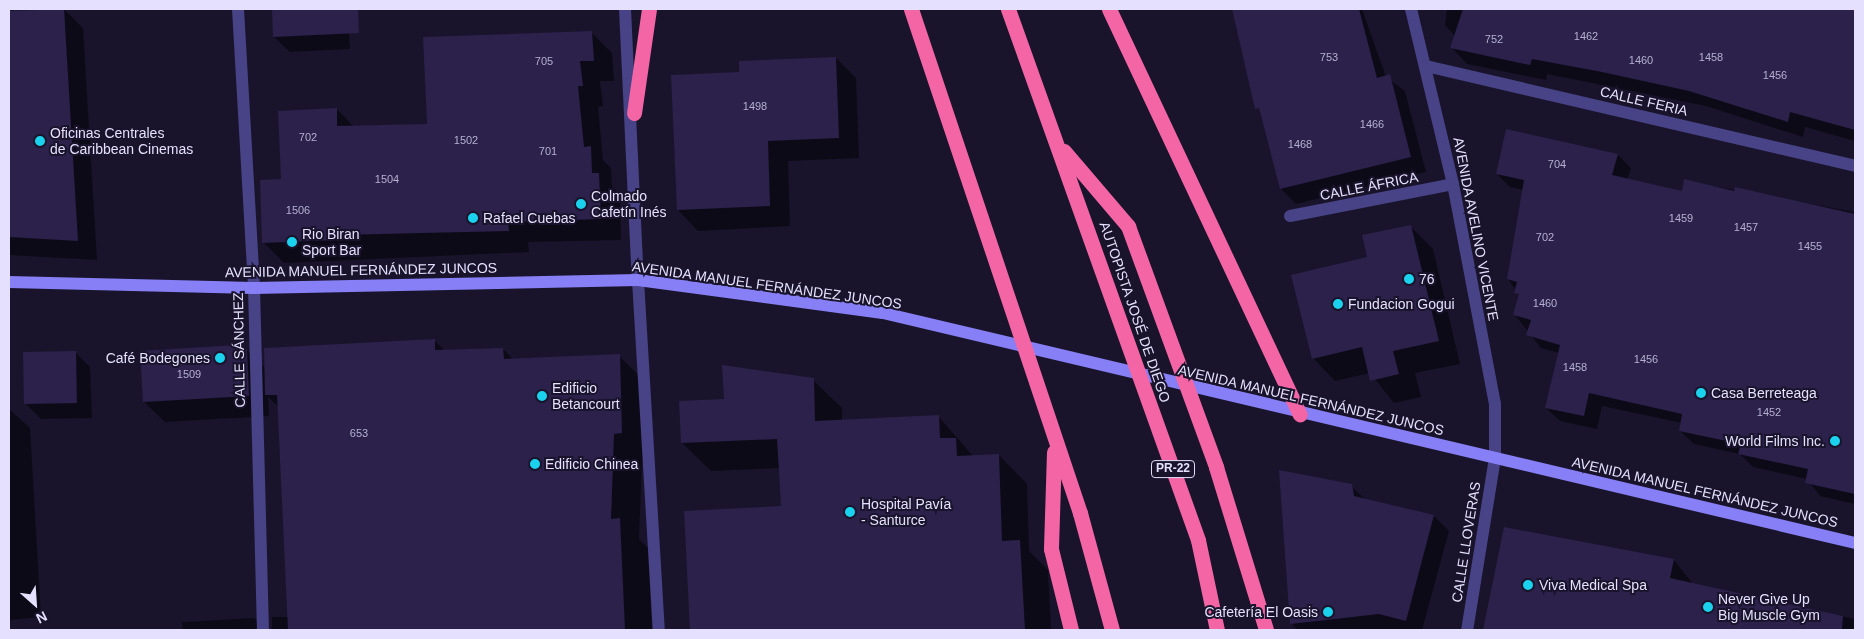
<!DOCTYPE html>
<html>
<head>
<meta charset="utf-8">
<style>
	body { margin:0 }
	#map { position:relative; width:1864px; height:639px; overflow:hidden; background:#19142b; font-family:Helvetica,sans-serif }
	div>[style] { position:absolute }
	.shadow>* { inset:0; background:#0007 }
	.building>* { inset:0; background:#2b214b; transform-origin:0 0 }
	.minor>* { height:12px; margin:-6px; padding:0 6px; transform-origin:6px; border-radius:6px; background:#474386 }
	.tertiary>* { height:12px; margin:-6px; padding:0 6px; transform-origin:6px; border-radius:6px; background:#474386 }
	.secondary>* { height:12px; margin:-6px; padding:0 6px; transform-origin:6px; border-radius:6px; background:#867ff5 }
	.motorway>* { height:15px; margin:-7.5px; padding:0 7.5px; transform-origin:7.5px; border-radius:7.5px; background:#f365a4 }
	.dots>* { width:14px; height:14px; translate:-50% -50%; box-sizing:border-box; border:2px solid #19142b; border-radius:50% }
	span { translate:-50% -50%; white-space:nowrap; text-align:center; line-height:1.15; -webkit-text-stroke:4px #19142b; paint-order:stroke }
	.number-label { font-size:11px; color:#b6b0d0 }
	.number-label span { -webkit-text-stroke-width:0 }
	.shield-label span { padding:1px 4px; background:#19142b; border:1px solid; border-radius:4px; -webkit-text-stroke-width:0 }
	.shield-label { font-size:12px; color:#e4e0fd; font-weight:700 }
	.street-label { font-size:14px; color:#e4e0fd }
	.poi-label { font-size:14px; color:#e4e0fd }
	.left { translate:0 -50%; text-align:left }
	.right { translate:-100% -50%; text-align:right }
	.frame { position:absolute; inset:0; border:10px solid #e4e0fd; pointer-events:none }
	.north { position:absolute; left:10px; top:579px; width:50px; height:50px; -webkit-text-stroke:4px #19142b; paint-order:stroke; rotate:154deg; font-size:14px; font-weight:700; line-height:20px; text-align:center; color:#e4e0fd }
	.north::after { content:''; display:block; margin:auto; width:18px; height:22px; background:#e4e0fd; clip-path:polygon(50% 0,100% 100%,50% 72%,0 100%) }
</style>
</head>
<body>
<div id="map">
	<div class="shadow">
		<div style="clip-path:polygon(64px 9px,83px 28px,97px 260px,9px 255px,9px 13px)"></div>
		<div style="clip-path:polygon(273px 9px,348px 9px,350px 49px,290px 52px,274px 37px)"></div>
		<div style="clip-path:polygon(1232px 9px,1362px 9px,1386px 77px,1405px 91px,1426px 172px,1296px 204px,1281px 189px)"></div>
		<div style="clip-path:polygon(1447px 9px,1855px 9px,1855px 141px,1805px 127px,1803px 137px,1706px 106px,1547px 74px,1546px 80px,1467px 64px,1452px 48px,1455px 36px,1445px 25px)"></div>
		<div style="clip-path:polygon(591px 32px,612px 53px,614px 81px,600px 81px,603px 106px,598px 107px,603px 160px,611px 168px,612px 187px,620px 195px,621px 240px,528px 242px,529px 252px,284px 263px,263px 242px,283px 180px,337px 109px,354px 127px,429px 125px)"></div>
		<div style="clip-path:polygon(836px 58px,856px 78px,859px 158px,788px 161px,790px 226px,698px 231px,678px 210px)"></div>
		<div style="clip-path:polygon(1507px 131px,1618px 155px,1631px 168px,1627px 180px,1683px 192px,1685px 181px,1855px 212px,1855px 504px,1820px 496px,1807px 479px,1753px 467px,1740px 454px,1694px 444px,1680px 431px,1682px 423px,1602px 406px,1597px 429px,1560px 421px,1546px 408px,1559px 353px,1541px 348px,1514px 314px,1520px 296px,1508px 279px,1523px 190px,1510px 187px,1497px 174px)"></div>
		<div style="clip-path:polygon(1410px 226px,1433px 249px,1460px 364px,1415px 373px,1421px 397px,1394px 403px,1370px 373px,1335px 381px,1313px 358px,1368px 258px)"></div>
		<div style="clip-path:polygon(434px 340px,445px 351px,503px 349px,513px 359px,619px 356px,648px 384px,650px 462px,642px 462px,639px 539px,648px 548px,652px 630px,272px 630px,272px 617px,289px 617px,279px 407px,268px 397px,269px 416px,165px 422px,144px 402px,235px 347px,247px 350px,266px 369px)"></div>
		<div style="clip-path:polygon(75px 352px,90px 367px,92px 418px,41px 419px,26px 404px)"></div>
		<div style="clip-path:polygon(813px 380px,842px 408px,842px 421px,938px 416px,973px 456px,999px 455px,1027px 484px,1029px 551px,1048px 570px,1051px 630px,691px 630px,685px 512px,782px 507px,780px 468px,711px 471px,682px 443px,725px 400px)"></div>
		<div style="clip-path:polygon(9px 409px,30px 428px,41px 617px,9px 620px)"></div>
		<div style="clip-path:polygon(1351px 486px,1366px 500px,1434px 516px,1449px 531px,1422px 630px,1298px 630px,1292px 624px)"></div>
		<div style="clip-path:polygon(1505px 528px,1674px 560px,1693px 584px,1855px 619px,1855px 630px,1485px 630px)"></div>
		<div style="clip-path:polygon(254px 618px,266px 630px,183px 630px,182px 622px)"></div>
	</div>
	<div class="building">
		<div style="clip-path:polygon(64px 9px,78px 241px,9px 237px,9px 11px)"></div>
		<div style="clip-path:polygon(272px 9px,358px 9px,359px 33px,273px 37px)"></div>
		<div style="clip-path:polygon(1232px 9px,1359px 9px,1377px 78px,1390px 74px,1411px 157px,1280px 189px,1259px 108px,1255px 109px)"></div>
		<div style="clip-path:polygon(1463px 9px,1855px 9px,1855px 130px,1790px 112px,1788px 122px,1689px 91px,1602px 72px,1532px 59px,1530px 65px,1450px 48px)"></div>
		<div style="clip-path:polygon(592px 31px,594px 61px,580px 61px,583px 86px,578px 86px,584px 147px,591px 146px,592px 173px,599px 173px,601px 219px,508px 222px,509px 231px,337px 235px,337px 240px,262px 243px,260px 180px,281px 179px,278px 111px,337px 108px,337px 126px,427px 124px,423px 37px)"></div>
		<div style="clip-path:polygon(836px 57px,839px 138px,768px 141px,770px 206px,677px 210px,671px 75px,739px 72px,739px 61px)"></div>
		<div style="clip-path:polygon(1506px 129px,1618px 154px,1612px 175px,1682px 191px,1684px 179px,1734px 191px,1735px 187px,1855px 214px,1855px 494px,1805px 483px,1808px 469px,1738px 454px,1741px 444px,1679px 431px,1682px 414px,1589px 393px,1584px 416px,1545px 408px,1560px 345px,1526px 335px,1531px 320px,1513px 315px,1519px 294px,1514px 293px,1517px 282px,1507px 279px,1524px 180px,1496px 174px)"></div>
		<div style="clip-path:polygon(1411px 225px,1439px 341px,1393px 351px,1399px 374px,1370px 381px,1362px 347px,1312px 359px,1291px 275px,1367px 257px,1362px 235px)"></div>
		<div style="clip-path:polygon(435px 339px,435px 350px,503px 348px,504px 359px,620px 354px,622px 433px,614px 434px,611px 519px,620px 518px,625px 630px,288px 630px,277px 395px,265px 395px,264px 348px)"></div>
		<div style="clip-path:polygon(236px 345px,236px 350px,247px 349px,249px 396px,143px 402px,140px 351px)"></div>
		<div style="left:76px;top:351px;width:52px;height:53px;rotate:89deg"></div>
		<div style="clip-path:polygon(722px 365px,814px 378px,815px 421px,939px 415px,940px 438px,956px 438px,957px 456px,999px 454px,1002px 541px,1020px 540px,1025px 630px,690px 630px,684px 511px,781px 506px,777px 439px,681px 443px,679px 401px,724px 399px)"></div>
		<div style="clip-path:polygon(1279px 470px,1352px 484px,1354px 496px,1434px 515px,1406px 621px,1379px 614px,1290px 624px)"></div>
		<div style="clip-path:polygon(1504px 527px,1674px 559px,1670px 578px,1843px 616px,1842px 630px,1483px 630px)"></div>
	</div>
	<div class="minor">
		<div style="left:238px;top:9px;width:279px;rotate:86.7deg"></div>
		<div style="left:254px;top:288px;width:342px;rotate:88.5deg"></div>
		<div style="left:625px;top:9px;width:271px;rotate:87.3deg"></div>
		<div style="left:1411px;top:9px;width:180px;rotate:76.5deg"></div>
		<div style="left:1453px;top:184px;width:224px;rotate:79.2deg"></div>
		<div style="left:1495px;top:404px;width:54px;rotate:90deg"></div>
		<div style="left:1495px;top:458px;width:174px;rotate:99.2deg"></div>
		<div style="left:1426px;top:66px;width:441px;rotate:13.1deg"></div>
		<div style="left:1290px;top:216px;width:166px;rotate:-11.1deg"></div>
	</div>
	<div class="tertiary">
		<div style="left:638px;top:280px;width:351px;rotate:86.6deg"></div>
	</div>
	<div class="secondary">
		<div style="left:9px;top:282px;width:245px;rotate:1.4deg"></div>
		<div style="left:254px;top:288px;width:384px;rotate:-1.2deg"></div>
		<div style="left:638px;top:280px;width:247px;rotate:7.7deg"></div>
		<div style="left:883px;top:313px;width:999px;rotate:13.31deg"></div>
	</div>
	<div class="motorway">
		<div style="left:911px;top:9px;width:532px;rotate:71.46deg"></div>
		<div style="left:1080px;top:513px;width:121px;rotate:74.7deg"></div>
		<div style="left:1008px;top:9px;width:564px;rotate:70.31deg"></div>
		<div style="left:1198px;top:540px;width:92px;rotate:78.1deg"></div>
		<div style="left:1109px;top:9px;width:448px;rotate:64.8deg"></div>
		<div style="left:634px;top:113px;width:105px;rotate:-81.8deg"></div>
		<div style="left:1064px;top:151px;width:99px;rotate:49.5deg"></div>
		<div style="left:1128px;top:226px;width:257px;rotate:69.9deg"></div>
		<div style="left:1216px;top:467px;width:170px;rotate:72.9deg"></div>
		<div style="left:1054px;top:452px;width:97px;rotate:91.8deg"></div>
		<div style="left:1051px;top:549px;width:83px;rotate:76.1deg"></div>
	</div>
	<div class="dots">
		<div style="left:40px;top:141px;background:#1bd2ee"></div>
		<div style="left:581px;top:204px;background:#1bd2ee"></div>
		<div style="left:473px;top:218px;background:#1bd2ee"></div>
		<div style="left:292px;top:242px;background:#1bd2ee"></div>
		<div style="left:1409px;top:279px;background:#1bd2ee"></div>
		<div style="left:1338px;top:304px;background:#1bd2ee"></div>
		<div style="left:220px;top:358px;background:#1bd2ee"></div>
		<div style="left:1701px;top:393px;background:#1bd2ee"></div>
		<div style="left:542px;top:396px;background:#1bd2ee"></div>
		<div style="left:1835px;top:441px;background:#1bd2ee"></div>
		<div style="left:535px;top:464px;background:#1bd2ee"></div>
		<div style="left:850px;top:512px;background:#1bd2ee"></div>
		<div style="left:1528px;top:585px;background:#1bd2ee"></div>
		<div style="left:1708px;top:607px;background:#1bd2ee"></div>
		<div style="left:1328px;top:612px;background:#1bd2ee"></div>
	</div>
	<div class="number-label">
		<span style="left:1586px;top:36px">1462</span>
		<span style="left:1494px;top:39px">752</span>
		<span style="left:1329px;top:57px">753</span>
		<span style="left:1711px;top:57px">1458</span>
		<span style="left:1641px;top:60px">1460</span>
		<span style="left:544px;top:61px">705</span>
		<span style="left:1775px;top:75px">1456</span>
		<span style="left:755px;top:106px">1498</span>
		<span style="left:1372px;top:124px">1466</span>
		<span style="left:308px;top:137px">702</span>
		<span style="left:466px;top:140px">1502</span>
		<span style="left:1300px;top:144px">1468</span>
		<span style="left:548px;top:151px">701</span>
		<span style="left:1557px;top:164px">704</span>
		<span style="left:387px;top:179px">1504</span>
		<span style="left:298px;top:210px">1506</span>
		<span style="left:1681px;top:218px">1459</span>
		<span style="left:1746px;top:227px">1457</span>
		<span style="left:1545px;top:237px">702</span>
		<span style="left:1810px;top:246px">1455</span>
		<span style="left:1545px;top:303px">1460</span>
		<span style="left:1646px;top:359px">1456</span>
		<span style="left:1575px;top:367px">1458</span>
		<span style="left:189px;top:374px">1509</span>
		<span style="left:1769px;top:412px">1452</span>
		<span style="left:359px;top:433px">653</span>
	</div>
	<div class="shield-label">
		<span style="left:1173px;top:469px">PR-22</span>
	</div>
	<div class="street-label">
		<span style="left:1644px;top:101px;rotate:13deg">CALLE FERIA</span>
		<span style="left:1369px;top:186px;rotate:-11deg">CALLE ÁFRICA</span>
		<span style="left:1476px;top:229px;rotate:79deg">AVENIDA AVELINO VICENTE</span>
		<span style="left:361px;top:270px;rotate:-1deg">AVENIDA MANUEL FERNÁNDEZ JUNCOS</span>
		<span style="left:767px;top:285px;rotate:8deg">AVENIDA MANUEL FERNÁNDEZ JUNCOS</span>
		<span style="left:1135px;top:312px;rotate:71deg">AUTOPISTA JOSÉ DE DIEGO</span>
		<span style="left:239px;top:350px;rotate:-91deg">CALLE SÁNCHEZ</span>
		<span style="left:1311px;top:400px;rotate:13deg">AVENIDA MANUEL FERNÁNDEZ JUNCOS</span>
		<span style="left:1705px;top:492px;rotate:13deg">AVENIDA MANUEL FERNÁNDEZ JUNCOS</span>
		<span style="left:1466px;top:542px;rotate:-81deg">CALLE LLOVERAS</span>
	</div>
	<div class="poi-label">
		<span class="left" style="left:50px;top:141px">Oficinas Centrales<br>de Caribbean Cinemas</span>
		<span class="left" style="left:591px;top:204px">Colmado<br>Cafetín Inés</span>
		<span class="left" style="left:483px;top:218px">Rafael Cuebas</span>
		<span class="left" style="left:302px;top:242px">Rio Biran<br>Sport Bar</span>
		<span class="left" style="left:1419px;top:279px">76</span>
		<span class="left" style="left:1348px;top:304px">Fundacion Gogui</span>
		<span class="right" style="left:210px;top:358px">Café Bodegones</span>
		<span class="left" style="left:552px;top:396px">Edificio<br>Betancourt</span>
		<span class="left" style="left:1711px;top:393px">Casa Berreteaga</span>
		<span class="right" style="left:1825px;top:441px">World Films Inc.</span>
		<span class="left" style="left:545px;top:464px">Edificio Chinea</span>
		<span class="left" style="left:861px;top:512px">Hospital Pavía<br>- Santurce</span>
		<span class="left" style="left:1539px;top:585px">Viva Medical Spa</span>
		<span class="left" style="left:1718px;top:607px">Never Give Up<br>Big Muscle Gym</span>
		<span class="right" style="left:1318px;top:612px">Cafetería El Oasis</span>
	</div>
	<div class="frame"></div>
	<div class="north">N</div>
</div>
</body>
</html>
